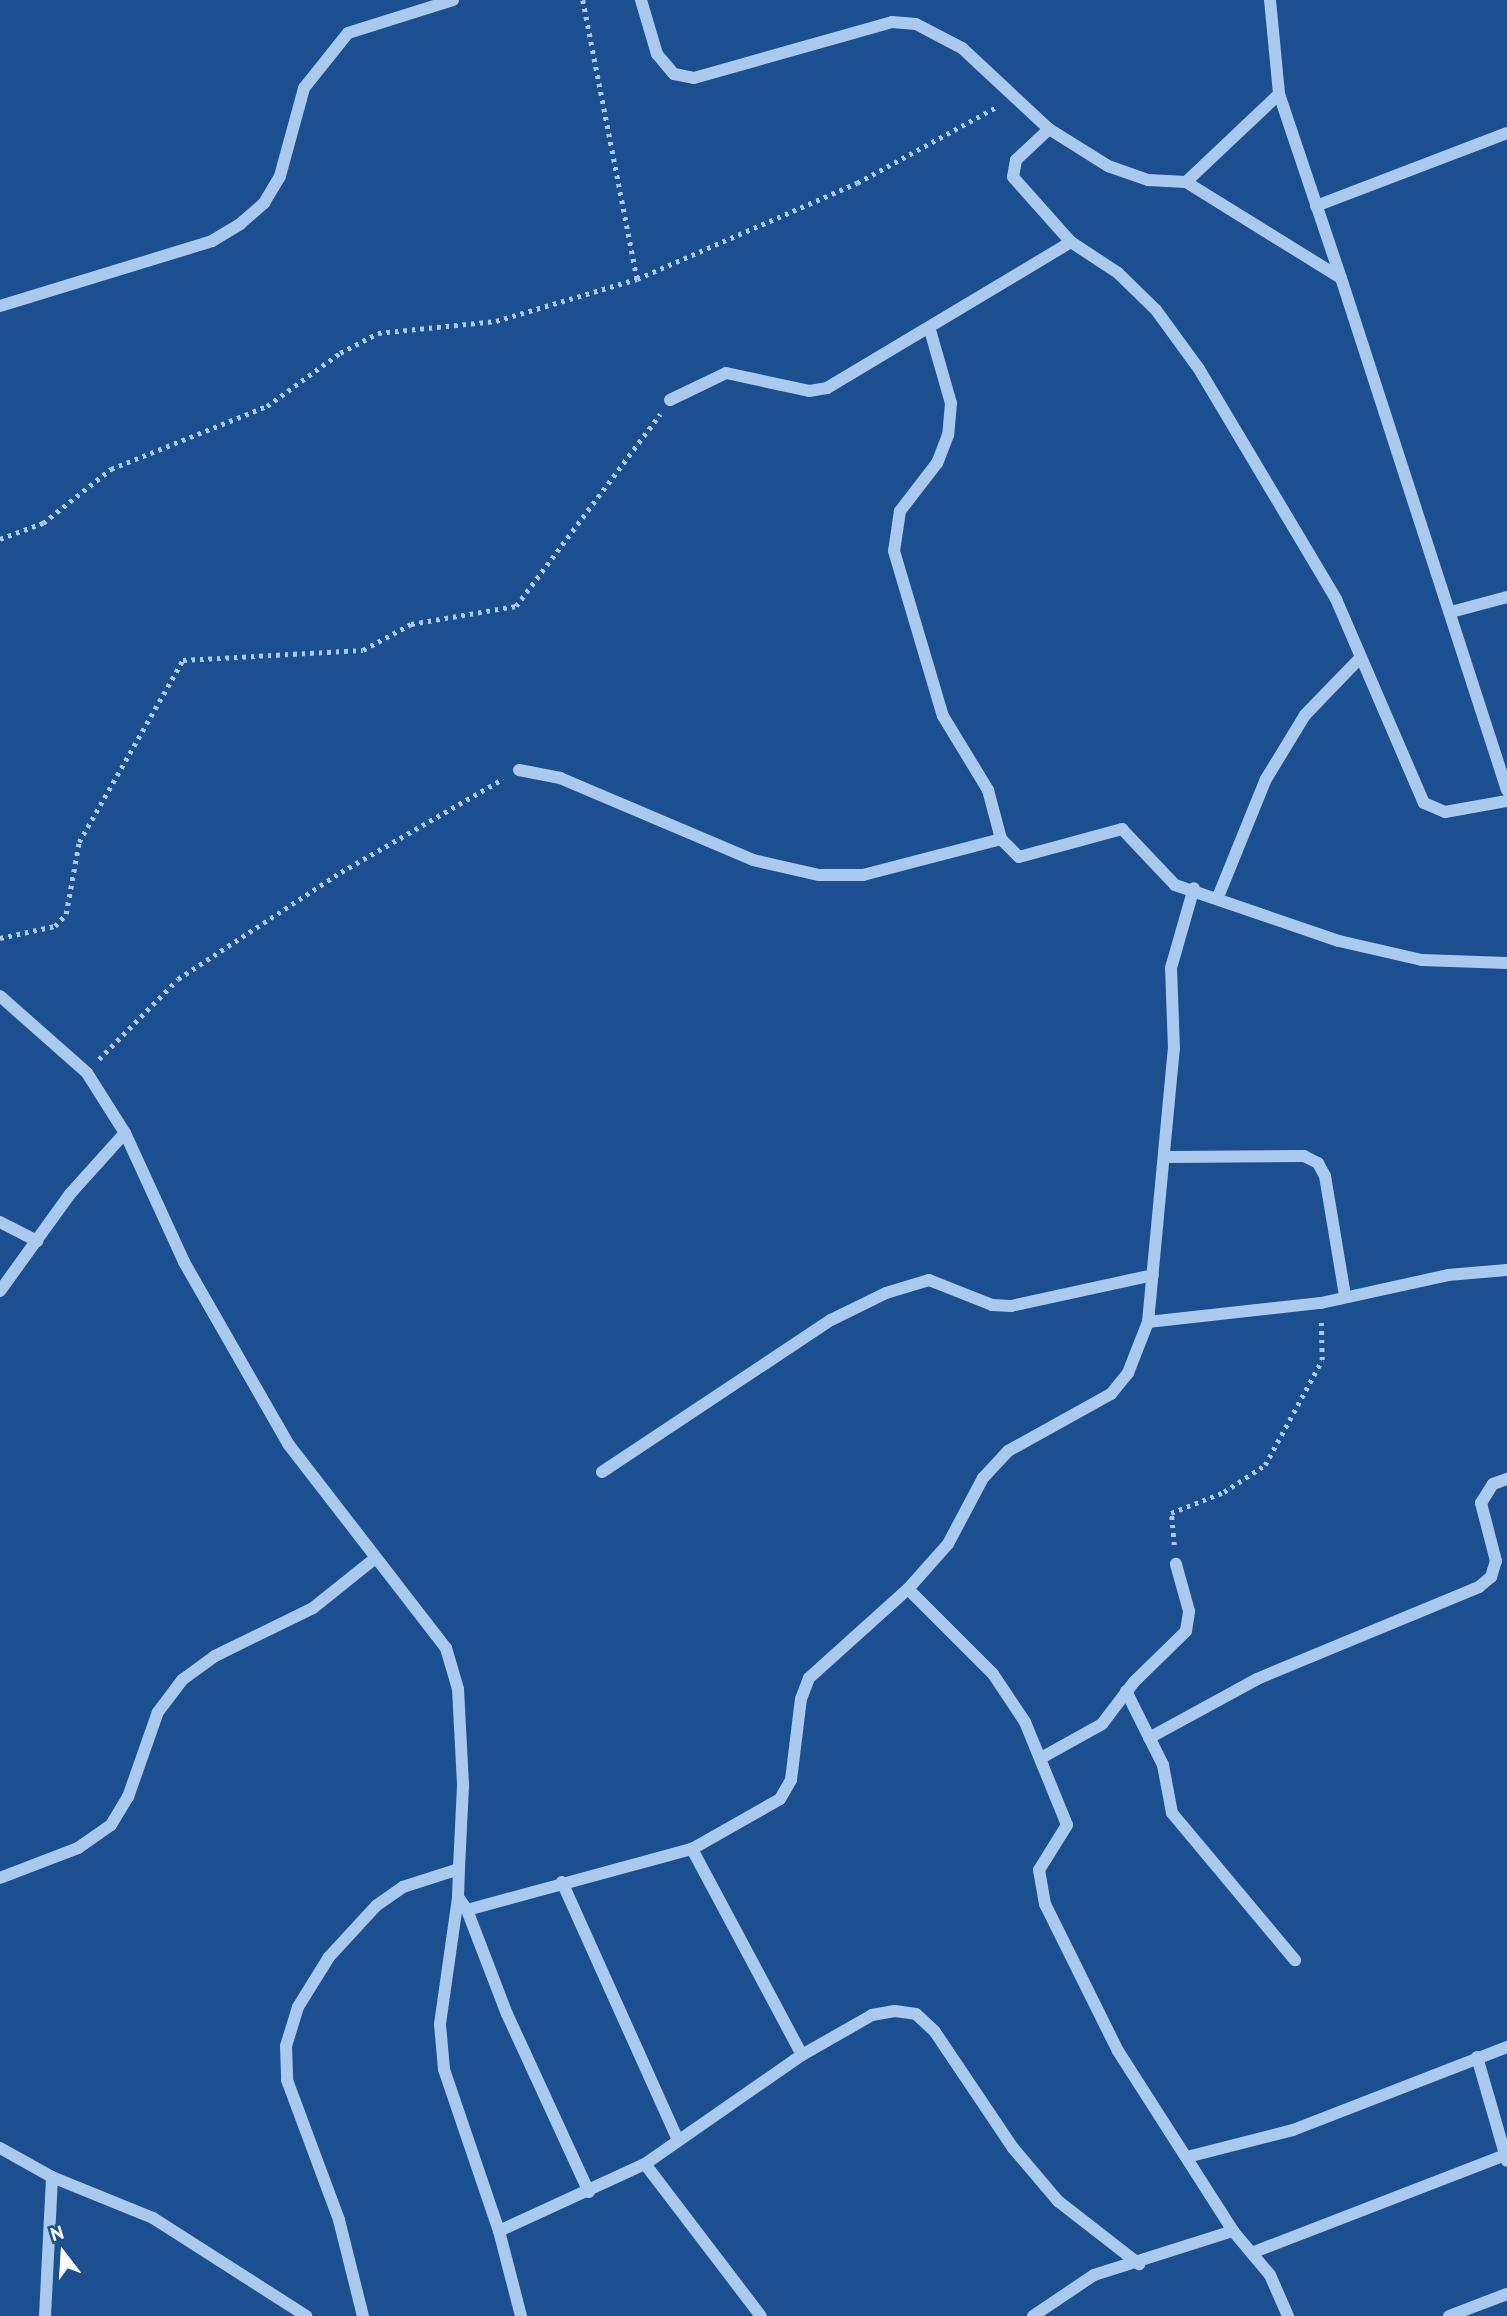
<!DOCTYPE html>
<html>
<head>
<meta charset="utf-8">
<style>
	body { margin:0 }
	#map { position:relative; width:1507px; height:2316px; overflow:hidden; background:#1b4f8f; font-family:"PT Sans",sans-serif }
	div>[style] { position:absolute }
	.path>* { height:4.5px; margin-top:-2.25px; transform-origin:0; background:repeating-linear-gradient(90deg,#a9c9ee 0 3.5px,transparent 0 8.5px) }
	.minor>* { height:12px; margin:-6px; padding:0 6px; transform-origin:6px; border-radius:6px; background:#a9c9ee }
	span { translate:-50% -50%; white-space:nowrap; text-align:center; line-height:1.15; -webkit-text-stroke:6px #1b4f8f; paint-order:stroke }
	.north { position:absolute; left:28px; top:2218px; width:70px; height:70px; -webkit-text-stroke:5px #1b4f8f; paint-order:stroke; rotate:343deg; font-size:19px; font-weight:700; line-height:28px; text-align:center; color:#fff }
	.north::after { content:''; display:block; margin:auto; width:24px; height:32px; background:#fff; clip-path:polygon(50% 0,100% 100%,50% 72%,0 100%) }
</style>
</head>
<body>
<div id="map">
	<div class="path">
		<div style="left:583px;top:0;width:284px;rotate:79deg"></div>
		<div style="left:0;top:539px;width:46px;rotate:-20.4deg"></div>
		<div style="left:43px;top:523px;width:87px;rotate:-38.5deg"></div>
		<div style="left:111px;top:469px;width:168px;rotate:-22deg"></div>
		<div style="left:267px;top:406px;width:90px;rotate:-36deg"></div>
		<div style="left:340px;top:353px;width:43px;rotate:-27.8deg"></div>
		<div style="left:378px;top:333px;width:119px;rotate:-5.8deg"></div>
		<div style="left:496px;top:321px;width:147px;rotate:-16.6deg"></div>
		<div style="left:637px;top:279px;width:240px;rotate:-23.6deg"></div>
		<div style="left:857px;top:183px;width:161px;rotate:-28.6deg"></div>
		<div style="left:0;top:938px;width:56px;rotate:-12.3deg"></div>
		<div style="left:55px;top:926px;width:16px;rotate:-47deg"></div>
		<div style="left:66px;top:914px;width:73px;rotate:-79.8deg"></div>
		<div style="left:79px;top:842px;width:210px;rotate:-60.3deg"></div>
		<div style="left:183px;top:660px;width:180px;rotate:-3.2deg"></div>
		<div style="left:363px;top:650px;width:55px;rotate:-28.4deg"></div>
		<div style="left:411px;top:624px;width:107px;rotate:-9.7deg"></div>
		<div style="left:516px;top:606px;width:240px;rotate:-53.1deg"></div>
		<div style="left:99px;top:1059px;width:112px;rotate:-45.4deg"></div>
		<div style="left:178px;top:979px;width:195px;rotate:-33.3deg"></div>
		<div style="left:341px;top:872px;width:187px;rotate:-29.9deg"></div>
		<div style="left:1174px;top:1545px;width:32px;rotate:-95deg"></div>
		<div style="left:1171px;top:1513px;width:57px;rotate:-21.6deg"></div>
		<div style="left:1224px;top:1492px;width:49px;rotate:-33.4deg"></div>
		<div style="left:1265px;top:1465px;width:119px;rotate:-61.5deg"></div>
		<div style="left:1322px;top:1360px;width:40px;rotate:-91.4deg"></div>
	</div>
	<div class="minor">
		<div style="left:641px;top:0;width:56px;rotate:73.5deg"></div>
		<div style="left:657px;top:54px;width:26px;rotate:50deg"></div>
		<div style="left:674px;top:74px;width:20px;rotate:11deg"></div>
		<div style="left:694px;top:78px;width:206px;rotate:-15.8deg"></div>
		<div style="left:892px;top:22px;width:24px;rotate:5deg"></div>
		<div style="left:916px;top:24px;width:52px;rotate:27.6deg"></div>
		<div style="left:962px;top:48px;width:119px;rotate:43deg"></div>
		<div style="left:1049px;top:129px;width:70px;rotate:32.1deg"></div>
		<div style="left:1108px;top:166px;width:42px;rotate:19.3deg"></div>
		<div style="left:1148px;top:180px;width:38px;rotate:3deg"></div>
		<div style="left:1186px;top:182px;width:182px;rotate:31.8deg"></div>
		<div style="left:1341px;top:278px;width:538px;rotate:72.04deg"></div>
		<div style="left:1270px;top:0;width:94px;rotate:84.5deg"></div>
		<div style="left:1279px;top:94px;width:194px;rotate:71.4deg"></div>
		<div style="left:1049px;top:129px;width:45px;rotate:136.8deg"></div>
		<div style="left:1016px;top:160px;width:17px;rotate:100deg"></div>
		<div style="left:1013px;top:177px;width:87px;rotate:48.3deg"></div>
		<div style="left:1071px;top:242px;width:56px;rotate:33.4deg"></div>
		<div style="left:1118px;top:273px;width:53px;rotate:44.2deg"></div>
		<div style="left:1156px;top:310px;width:73px;rotate:53.9deg"></div>
		<div style="left:1199px;top:369px;width:268px;rotate:59.2deg"></div>
		<div style="left:1336px;top:599px;width:222px;rotate:66.7deg"></div>
		<div style="left:1424px;top:803px;width:23px;rotate:23deg"></div>
		<div style="left:1445px;top:812px;width:63px;rotate:-10.1deg"></div>
		<div style="left:1186px;top:182px;width:128px;rotate:-43.4deg"></div>
		<div style="left:1316px;top:206px;width:204px;rotate:-20.9deg"></div>
		<div style="left:0;top:306px;width:222px;rotate:-17deg"></div>
		<div style="left:212px;top:241px;width:33px;rotate:-31deg"></div>
		<div style="left:240px;top:224px;width:32px;rotate:-41deg"></div>
		<div style="left:264px;top:203px;width:31px;rotate:-59deg"></div>
		<div style="left:280px;top:176px;width:91px;rotate:-74.7deg"></div>
		<div style="left:304px;top:88px;width:70px;rotate:-51.3deg"></div>
		<div style="left:348px;top:33px;width:110px;rotate:-17.4deg"></div>
		<div style="left:930px;top:330px;width:76px;rotate:74deg"></div>
		<div style="left:951px;top:403px;width:32px;rotate:95deg"></div>
		<div style="left:948px;top:435px;width:30px;rotate:111deg"></div>
		<div style="left:937px;top:463px;width:61px;rotate:127.6deg"></div>
		<div style="left:900px;top:511px;width:40px;rotate:98.5deg"></div>
		<div style="left:894px;top:551px;width:172px;rotate:73.5deg"></div>
		<div style="left:943px;top:716px;width:87px;rotate:58.7deg"></div>
		<div style="left:988px;top:790px;width:51px;rotate:75.1deg"></div>
		<div style="left:670px;top:400px;width:62px;rotate:-25.7deg"></div>
		<div style="left:726px;top:373px;width:85px;rotate:12.2deg"></div>
		<div style="left:809px;top:391px;width:18px;rotate:-9deg"></div>
		<div style="left:827px;top:388px;width:284px;rotate:-30.9deg"></div>
		<div style="left:1451px;top:612px;width:58px;rotate:-15deg"></div>
		<div style="left:519px;top:770px;width:42px;rotate:11deg"></div>
		<div style="left:560px;top:778px;width:210px;rotate:23deg"></div>
		<div style="left:753px;top:860px;width:68px;rotate:12.8deg"></div>
		<div style="left:819px;top:875px;width:44px"></div>
		<div style="left:863px;top:875px;width:143px;rotate:-14.6deg"></div>
		<div style="left:1001px;top:839px;width:25px;rotate:45deg"></div>
		<div style="left:1019px;top:857px;width:107px;rotate:-15.2deg"></div>
		<div style="left:1122px;top:829px;width:77px;rotate:46.6deg"></div>
		<div style="left:1175px;top:885px;width:173px;rotate:18.9deg"></div>
		<div style="left:1339px;top:941px;width:85px;rotate:12.9deg"></div>
		<div style="left:1422px;top:960px;width:85px;rotate:2deg"></div>
		<div style="left:1218px;top:897px;width:127px;rotate:-67.9deg"></div>
		<div style="left:1266px;top:779px;width:75px;rotate:-58.6deg"></div>
		<div style="left:1305px;top:715px;width:78px;rotate:-46deg"></div>
		<div style="left:0;top:996px;width:116px;rotate:41.5deg"></div>
		<div style="left:87px;top:1073px;width:71px;rotate:57.7deg"></div>
		<div style="left:125px;top:1133px;width:142px;rotate:65.4deg"></div>
		<div style="left:184px;top:1262px;width:211px;rotate:60.2deg"></div>
		<div style="left:289px;top:1445px;width:257px;rotate:52.3deg"></div>
		<div style="left:446px;top:1648px;width:43px;rotate:73.7deg"></div>
		<div style="left:458px;top:1689px;width:97px;rotate:87deg"></div>
		<div style="left:463px;top:1786px;width:83px;rotate:92.8deg"></div>
		<div style="left:459px;top:1869px;width:59px;rotate:162.2deg"></div>
		<div style="left:403px;top:1887px;width:33px;rotate:145deg"></div>
		<div style="left:376px;top:1906px;width:69px;rotate:132.7deg"></div>
		<div style="left:329px;top:1957px;width:59px;rotate:121.8deg"></div>
		<div style="left:298px;top:2007px;width:41px;rotate:107.1deg"></div>
		<div style="left:286px;top:2046px;width:34px;rotate:88deg"></div>
		<div style="left:287px;top:2080px;width:149px;rotate:69.6deg"></div>
		<div style="left:339px;top:2220px;width:99px;rotate:76deg"></div>
		<div style="left:1167px;top:1157px;width:137px;rotate:-0.4deg"></div>
		<div style="left:1304px;top:1156px;width:16px;rotate:27deg"></div>
		<div style="left:1318px;top:1163px;width:15px;rotate:62deg"></div>
		<div style="left:1325px;top:1176px;width:121px;rotate:80.5deg"></div>
		<div style="left:0;top:1222px;width:42px;rotate:27.2deg"></div>
		<div style="left:0;top:1291px;width:120px;rotate:-54.2deg"></div>
		<div style="left:70px;top:1194px;width:82px;rotate:-48deg"></div>
		<div style="left:1148px;top:1322px;width:174px;rotate:-6.3deg"></div>
		<div style="left:1321px;top:1303px;width:130px;rotate:-12.4deg"></div>
		<div style="left:1448px;top:1275px;width:59px;rotate:-4.8deg"></div>
		<div style="left:602px;top:1472px;width:275px;rotate:-33.6deg"></div>
		<div style="left:831px;top:1320px;width:61px;rotate:-26.1deg"></div>
		<div style="left:886px;top:1293px;width:45px;rotate:-16.8deg"></div>
		<div style="left:929px;top:1280px;width:68px;rotate:21.6deg"></div>
		<div style="left:992px;top:1305px;width:19px;rotate:3deg"></div>
		<div style="left:1011px;top:1306px;width:145px;rotate:-12.3deg"></div>
		<div style="left:908px;top:1589px;width:120px;rotate:45deg"></div>
		<div style="left:993px;top:1674px;width:58px;rotate:56.3deg"></div>
		<div style="left:1025px;top:1722px;width:111px;rotate:67.8deg"></div>
		<div style="left:1067px;top:1825px;width:53px;rotate:121.9deg"></div>
		<div style="left:1039px;top:1870px;width:35px;rotate:80deg"></div>
		<div style="left:1045px;top:1904px;width:164px;rotate:63.6deg"></div>
		<div style="left:1118px;top:2051px;width:214px;rotate:57.4deg"></div>
		<div style="left:1126px;top:1691px;width:83px;rotate:63.4deg"></div>
		<div style="left:1163px;top:1765px;width:49px;rotate:79.4deg"></div>
		<div style="left:1172px;top:1813px;width:192px;rotate:50.1deg"></div>
		<div style="left:1149px;top:1738px;width:123px;rotate:-28.6deg"></div>
		<div style="left:1257px;top:1679px;width:240px;rotate:-22.5deg"></div>
		<div style="left:1479px;top:1587px;width:16px;rotate:-40deg"></div>
		<div style="left:1491px;top:1577px;width:17px;rotate:-73deg"></div>
		<div style="left:1496px;top:1561px;width:60px;rotate:-104.5deg"></div>
		<div style="left:1481px;top:1503px;width:22px;rotate:-58deg"></div>
		<div style="left:1493px;top:1484px;width:15px;rotate:-20deg"></div>
		<div style="left:1041px;top:1758px;width:70px;rotate:-29.1deg"></div>
		<div style="left:1102px;top:1724px;width:53px;rotate:-52.7deg"></div>
		<div style="left:1134px;top:1682px;width:73px;rotate:-44.4deg"></div>
		<div style="left:1186px;top:1631px;width:20px;rotate:-81deg"></div>
		<div style="left:1189px;top:1611px;width:49px;rotate:-105.5deg"></div>
		<div style="left:0;top:1878px;width:84px;rotate:-21deg"></div>
		<div style="left:78px;top:1848px;width:40px;rotate:-34.9deg"></div>
		<div style="left:111px;top:1825px;width:33px;rotate:-59deg"></div>
		<div style="left:128px;top:1797px;width:90px;rotate:-70.6deg"></div>
		<div style="left:158px;top:1712px;width:40px;rotate:-53deg"></div>
		<div style="left:182px;top:1680px;width:41px;rotate:-36deg"></div>
		<div style="left:215px;top:1656px;width:109px;rotate:-26.1deg"></div>
		<div style="left:313px;top:1608px;width:77px;rotate:-38.7deg"></div>
		<div style="left:562px;top:1882px;width:283px;rotate:65.8deg"></div>
		<div style="left:458px;top:1897px;width:28px;rotate:-88deg"></div>
		<div style="left:467px;top:1910px;width:111px;rotate:69deg"></div>
		<div style="left:507px;top:2014px;width:196px;rotate:65.3deg"></div>
		<div style="left:802px;top:2055px;width:234px;rotate:-118.1deg"></div>
		<div style="left:692px;top:1849px;width:101px;rotate:-29.6deg"></div>
		<div style="left:780px;top:1799px;width:22px;rotate:-60deg"></div>
		<div style="left:791px;top:1780px;width:82px;rotate:-83deg"></div>
		<div style="left:801px;top:1699px;width:22px;rotate:-69deg"></div>
		<div style="left:809px;top:1678px;width:133px;rotate:-42deg"></div>
		<div style="left:908px;top:1589px;width:60px;rotate:-48.4deg"></div>
		<div style="left:948px;top:1544px;width:75px;rotate:-62.1deg"></div>
		<div style="left:983px;top:1478px;width:37px;rotate:-47deg"></div>
		<div style="left:1008px;top:1451px;width:118px;rotate:-29deg"></div>
		<div style="left:1111px;top:1394px;width:27px;rotate:-51deg"></div>
		<div style="left:1128px;top:1373px;width:55px;rotate:-68.6deg"></div>
		<div style="left:1148px;top:1322px;width:274px;rotate:-84.6deg"></div>
		<div style="left:1174px;top:1049px;width:81px;rotate:-92.1deg"></div>
		<div style="left:1171px;top:968px;width:83px;rotate:-74deg"></div>
		<div style="left:1477px;top:2057px;width:108px;rotate:73.9deg"></div>
		<div style="left:0;top:2148px;width:60px;rotate:29.1deg"></div>
		<div style="left:52px;top:2177px;width:109px;rotate:22.1deg"></div>
		<div style="left:153px;top:2218px;width:182px;rotate:32.6deg"></div>
		<div style="left:1187px;top:2157px;width:109px;rotate:-14.3deg"></div>
		<div style="left:1293px;top:2130px;width:230px;rotate:-21.2deg"></div>
		<div style="left:645px;top:2164px;width:191px;rotate:52.7deg"></div>
		<div style="left:499px;top:2231px;width:171px;rotate:-108.8deg"></div>
		<div style="left:444px;top:2069px;width:45px;rotate:-95.1deg"></div>
		<div style="left:440px;top:2024px;width:128px;rotate:-81.9deg"></div>
		<div style="left:458px;top:1897px;width:16px;rotate:55deg"></div>
		<div style="left:467px;top:1910px;width:233px;rotate:-15.2deg"></div>
		<div style="left:1254px;top:2252px;width:269px;rotate:-21.1deg"></div>
		<div style="left:45px;top:2316px;width:139px;rotate:-87.1deg"></div>
		<div style="left:521px;top:2316px;width:88px;rotate:-104.5deg"></div>
		<div style="left:499px;top:2231px;width:161px;rotate:-24.7deg"></div>
		<div style="left:645px;top:2164px;width:191px;rotate:-34.8deg"></div>
		<div style="left:802px;top:2055px;width:81px;rotate:-29.7deg"></div>
		<div style="left:872px;top:2015px;width:23px;rotate:-10deg"></div>
		<div style="left:895px;top:2011px;width:21px;rotate:8deg"></div>
		<div style="left:916px;top:2014px;width:26px;rotate:43deg"></div>
		<div style="left:935px;top:2032px;width:140px;rotate:56.1deg"></div>
		<div style="left:1013px;top:2148px;width:70px;rotate:49.7deg"></div>
		<div style="left:1058px;top:2201px;width:103px;rotate:37.9deg"></div>
		<div style="left:1033px;top:2316px;width:73px;rotate:-33.9deg"></div>
		<div style="left:1094px;top:2275px;width:146px;rotate:-17.6deg"></div>
		<div style="left:1233px;top:2231px;width:57px;rotate:49.9deg"></div>
		<div style="left:1270px;top:2275px;width:45px;rotate:66.3deg"></div>
		<div style="left:1449px;top:2316px;width:62px;rotate:-20.8deg"></div>
	</div>
	<div class="north">N</div>
</div>
</body>
</html>
